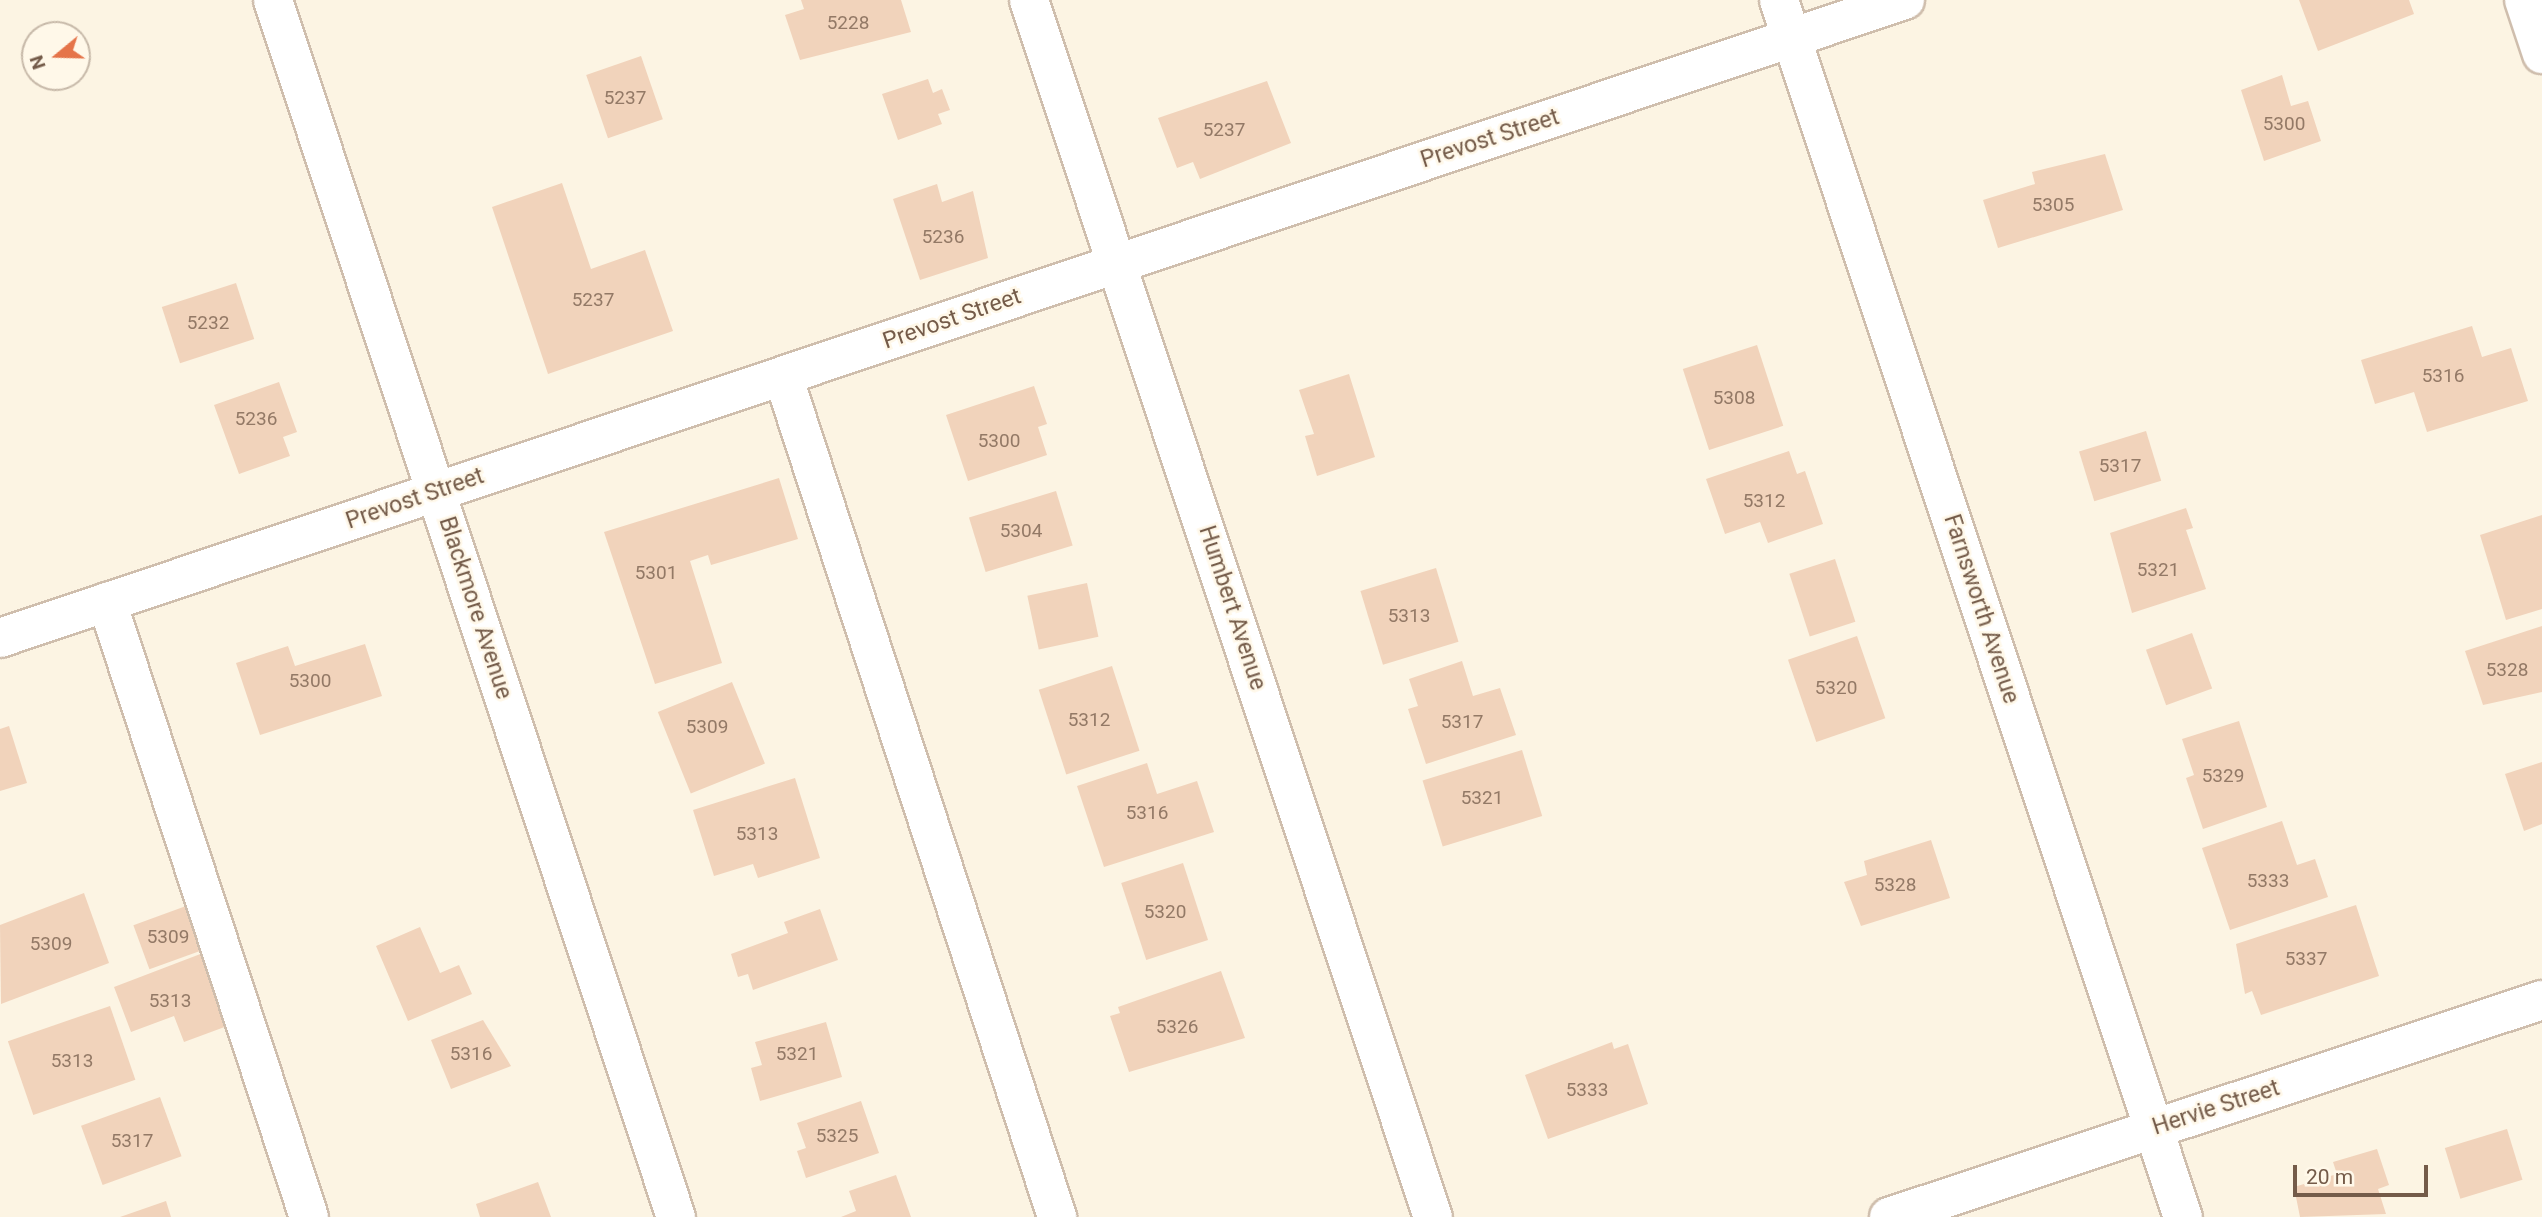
<!DOCTYPE html>
<html>
<head>
<meta charset="utf-8">
<style>
	body { margin:0 }
	#map { position:relative; width:2542px; height:1217px; overflow:hidden; background:#fcf4e3; font-family:Roboto,sans-serif }
	div>[style] { position:absolute }
	.building>* { inset:0; background:#f1d3bb; transform-origin:0 0 }
	.roads { filter:drop-shadow(2px 0 #cfbead) drop-shadow(-2px 0 #cfbead) drop-shadow(0 2px #cfbead) drop-shadow(0 -2px #cfbead) }
	.minor>* { height:38px; margin:-19px; padding:0 19px; transform-origin:19px; border-radius:19px; background:#fff }
	span { translate:-50% -50%; white-space:nowrap; text-align:center; line-height:1.15; -webkit-text-stroke:5px #fff8e9; paint-order:stroke }
	.number-label { font-size:19px; color:#937966 }
	.number-label span { -webkit-text-stroke-width:0 }
	.street-label { font-size:23px; color:#745b49 }
	.north { position:absolute; left:21px; top:21px; width:70px; height:70px; box-sizing:border-box; background:#fff8e9; border:2px solid #c7b9a9; border-radius:50%; rotate:251deg; font-size:19px; font-weight:700; line-height:28px; text-align:center; color:#745b49 }
	.north::after { content:''; display:block; margin:auto; width:24px; height:32px; background:#e57449; clip-path:polygon(50% 0,100% 100%,50% 72%,0 100%) }
	.scale { position:absolute; left:2293px; top:1165px; width:135px; height:32px; box-sizing:border-box; border:4px solid #745b49; border-top:0; padding-left:9px; font-size:21px; line-height:24px; white-space:nowrap; color:#745b49; -webkit-text-stroke:5px #fff8e9; paint-order:stroke }
</style>
</head>
<body>
<div id="map">
	<div class="building">
		<div style="clip-path:polygon(801px 0,901px 0,911px 32px,800px 60px,785px 15px,804px 9px)"></div>
		<div style="clip-path:polygon(2299px 0,2409px 0,2414px 14px,2318px 51px)"></div>
		<div style="left:641px;top:56px;width:67px;height:58px;rotate:71deg"></div>
		<div style="clip-path:polygon(2282px 75px,2291px 106px,2308px 101px,2321px 141px,2264px 161px,2241px 90px)"></div>
		<div style="clip-path:polygon(928px 79px,933px 93px,942px 89px,950px 110px,938px 114px,942px 124px,898px 140px,882px 94px)"></div>
		<div style="clip-path:polygon(1267px 81px,1291px 143px,1200px 179px,1193px 162px,1177px 168px,1158px 118px)"></div>
		<div style="clip-path:polygon(2105px 154px,2123px 210px,1998px 248px,1983px 200px,2035px 184px,2032px 172px)"></div>
		<div style="clip-path:polygon(562px 183px,591px 269px,645px 250px,673px 331px,548px 374px,492px 207px)"></div>
		<div style="clip-path:polygon(937px 184px,942px 202px,973px 191px,988px 258px,920px 280px,893px 199px)"></div>
		<div style="left:236px;top:283px;width:59px;height:78px;rotate:72deg"></div>
		<div style="clip-path:polygon(2472px 326px,2482px 357px,2511px 348px,2528px 401px,2427px 432px,2414px 392px,2375px 404px,2361px 360px)"></div>
		<div style="left:1757px;top:345px;width:85px;height:78px;rotate:72deg"></div>
		<div style="clip-path:polygon(1349px 374px,1375px 457px,1317px 476px,1305px 436px,1314px 434px,1299px 390px)"></div>
		<div style="clip-path:polygon(279px 382px,297px 432px,283px 437px,290px 456px,239px 474px,214px 405px)"></div>
		<div style="clip-path:polygon(1034px 386px,1047px 424px,1038px 427px,1047px 455px,968px 481px,946px 415px)"></div>
		<div style="left:2146px;top:431px;width:52px;height:70px;rotate:73deg"></div>
		<div style="clip-path:polygon(1789px 451px,1797px 474px,1805px 471px,1823px 524px,1768px 543px,1760px 522px,1725px 534px,1706px 479px)"></div>
		<div style="clip-path:polygon(779px 478px,798px 539px,711px 565px,708px 555px,690px 561px,722px 663px,655px 684px,604px 532px)"></div>
		<div style="left:1056px;top:491px;width:57px;height:91px;rotate:73deg"></div>
		<div style="clip-path:polygon(2186px 508px,2193px 528px,2186px 530px,2206px 589px,2132px 613px,2110px 533px)"></div>
		<div style="clip-path:polygon(2542px 515px,2542px 609px,2506px 620px,2480px 535px)"></div>
		<div style="left:1835px;top:559px;width:66px;height:48px;rotate:72deg"></div>
		<div style="left:1436px;top:568px;width:77px;height:79px;rotate:73deg"></div>
		<div style="left:1087px;top:583px;width:55px;height:61px;rotate:78deg"></div>
		<div style="clip-path:polygon(2542px 626px,2542px 692px,2483px 705px,2465px 651px)"></div>
		<div style="left:2192px;top:633px;width:59px;height:49px;rotate:70deg"></div>
		<div style="left:1857px;top:636px;width:87px;height:73px;rotate:71deg"></div>
		<div style="clip-path:polygon(365px 644px,382px 696px,260px 735px,236px 663px,288px 646px,295px 666px)"></div>
		<div style="clip-path:polygon(1462px 661px,1473px 696px,1500px 688px,1516px 735px,1426px 764px,1408px 709px,1418px 706px,1409px 679px)"></div>
		<div style="left:1112px;top:666px;width:89px;height:77px;rotate:72deg"></div>
		<div style="left:732px;top:682px;width:88px;height:80px;rotate:68deg"></div>
		<div style="clip-path:polygon(2239px 721px,2267px 807px,2203px 829px,2186px 778px,2194px 775px,2182px 739px)"></div>
		<div style="clip-path:polygon(9px 726px,27px 783px,0 791px,0 729px)"></div>
		<div style="left:1522px;top:750px;width:69px;height:104px;rotate:73deg"></div>
		<div style="clip-path:polygon(2542px 762px,2542px 824px,2524px 831px,2505px 774px)"></div>
		<div style="clip-path:polygon(1147px 763px,1157px 794px,1197px 781px,1214px 832px,1104px 867px,1077px 786px)"></div>
		<div style="clip-path:polygon(795px 778px,820px 858px,758px 878px,753px 864px,714px 876px,693px 810px)"></div>
		<div style="clip-path:polygon(2282px 821px,2297px 865px,2315px 859px,2328px 897px,2230px 930px,2202px 848px)"></div>
		<div style="clip-path:polygon(1931px 840px,1950px 898px,1861px 926px,1844px 882px,1867px 875px,1864px 861px)"></div>
		<div style="left:1183px;top:863px;width:81px;height:65px;rotate:72deg"></div>
		<div style="clip-path:polygon(84px 893px,109px 963px,1px 1004px,0 925px)"></div>
		<div style="clip-path:polygon(2356px 905px,2379px 976px,2261px 1015px,2252px 991px,2245px 994px,2236px 944px)"></div>
		<div style="left:186px;top:906px;width:47px;height:56px;rotate:70deg"></div>
		<div style="clip-path:polygon(820px 909px,838px 960px,753px 990px,748px 974px,738px 977px,731px 954px,788px 933px,784px 922px)"></div>
		<div style="clip-path:polygon(420px 927px,440px 973px,459px 965px,472px 994px,408px 1021px,376px 946px)"></div>
		<div style="clip-path:polygon(203px 953px,230px 1025px,184px 1042px,174px 1016px,131px 1032px,114px 987px)"></div>
		<div style="clip-path:polygon(1221px 971px,1245px 1038px,1129px 1072px,1110px 1016px,1120px 1013px,1118px 1007px)"></div>
		<div style="left:110px;top:1006px;width:78px;height:108px;rotate:71deg"></div>
		<div style="clip-path:polygon(483px 1020px,511px 1066px,451px 1089px,431px 1040px)"></div>
		<div style="clip-path:polygon(826px 1022px,842px 1077px,760px 1101px,751px 1068px,762px 1065px,755px 1042px)"></div>
		<div style="clip-path:polygon(1612px 1042px,1614px 1049px,1628px 1044px,1648px 1104px,1548px 1139px,1525px 1075px)"></div>
		<div style="left:160px;top:1097px;width:63px;height:84px;rotate:70deg"></div>
		<div style="clip-path:polygon(861px 1101px,879px 1153px,806px 1178px,797px 1151px,806px 1148px,797px 1123px)"></div>
		<div style="left:2507px;top:1129px;width:53px;height:65px;rotate:73deg"></div>
		<div style="clip-path:polygon(2377px 1149px,2389px 1185px,2378px 1189px,2386px 1214px,2300px 1217px,2294px 1187px,2337px 1174px,2333px 1162px)"></div>
		<div style="clip-path:polygon(896px 1175px,911px 1217px,841px 1217px,856px 1211px,849px 1191px)"></div>
		<div style="clip-path:polygon(538px 1182px,551px 1217px,480px 1217px,476px 1204px)"></div>
		<div style="clip-path:polygon(166px 1201px,171px 1217px,120px 1217px)"></div>
	</div>
	<div class="roads">
		<div class="minor">
			<div style="left:273px;top:0;width:1282px;rotate:71.68deg"></div>
			<div style="left:1029px;top:0;width:1282px;rotate:71.64deg"></div>
			<div style="left:1779px;top:0;width:1282px;rotate:71.64deg"></div>
			<div style="left:2524px;top:0;width:57px;rotate:71.6deg"></div>
			<div style="left:783px;top:376px;width:885px;rotate:71.95deg"></div>
			<div style="left:107px;top:602px;width:647px;rotate:71.82deg"></div>
			<div style="left:0;top:638px;width:2009px;rotate:-18.52deg"></div>
			<div style="left:1889px;top:1217px;width:688px;rotate:-18.38deg"></div>
		</div>
	</div>
	<div class="number-label">
		<span style="left:848px;top:23px">5228</span>
		<span style="left:625px;top:98px">5237</span>
		<span style="left:2284px;top:124px">5300</span>
		<span style="left:1224px;top:130px">5237</span>
		<span style="left:2053px;top:205px">5305</span>
		<span style="left:943px;top:237px">5236</span>
		<span style="left:593px;top:300px">5237</span>
		<span style="left:208px;top:323px">5232</span>
		<span style="left:2443px;top:376px">5316</span>
		<span style="left:1734px;top:398px">5308</span>
		<span style="left:256px;top:419px">5236</span>
		<span style="left:999px;top:441px">5300</span>
		<span style="left:2120px;top:466px">5317</span>
		<span style="left:1764px;top:501px">5312</span>
		<span style="left:1021px;top:531px">5304</span>
		<span style="left:2158px;top:570px">5321</span>
		<span style="left:656px;top:573px">5301</span>
		<span style="left:1409px;top:616px">5313</span>
		<span style="left:2507px;top:670px">5328</span>
		<span style="left:310px;top:681px">5300</span>
		<span style="left:1836px;top:688px">5320</span>
		<span style="left:1089px;top:720px">5312</span>
		<span style="left:1462px;top:722px">5317</span>
		<span style="left:707px;top:727px">5309</span>
		<span style="left:2223px;top:776px">5329</span>
		<span style="left:1482px;top:798px">5321</span>
		<span style="left:1147px;top:813px">5316</span>
		<span style="left:757px;top:834px">5313</span>
		<span style="left:2268px;top:881px">5333</span>
		<span style="left:1895px;top:885px">5328</span>
		<span style="left:1165px;top:912px">5320</span>
		<span style="left:168px;top:937px">5309</span>
		<span style="left:51px;top:944px">5309</span>
		<span style="left:2306px;top:959px">5337</span>
		<span style="left:170px;top:1001px">5313</span>
		<span style="left:1177px;top:1027px">5326</span>
		<span style="left:471px;top:1054px">5316</span>
		<span style="left:797px;top:1054px">5321</span>
		<span style="left:72px;top:1061px">5313</span>
		<span style="left:1587px;top:1090px">5333</span>
		<span style="left:837px;top:1136px">5325</span>
		<span style="left:132px;top:1141px">5317</span>
	</div>
	<div class="street-label">
		<span style="left:1490px;top:139px;rotate:-18deg">Prevost Street</span>
		<span style="left:952px;top:319px;rotate:-19deg">Prevost Street</span>
		<span style="left:415px;top:499px;rotate:-19deg">Prevost Street</span>
		<span style="left:475px;top:608px;rotate:72deg">Blackmore Avenue</span>
		<span style="left:1232px;top:608px;rotate:72deg">Humbert Avenue</span>
		<span style="left:1981px;top:609px;rotate:72deg">Farnsworth Avenue</span>
		<span style="left:2216px;top:1108px;rotate:-18deg">Hervie Street</span>
	</div>
	<div class="north">N</div>
	<div class="scale">20 m</div>
</div>
</body>
</html>
